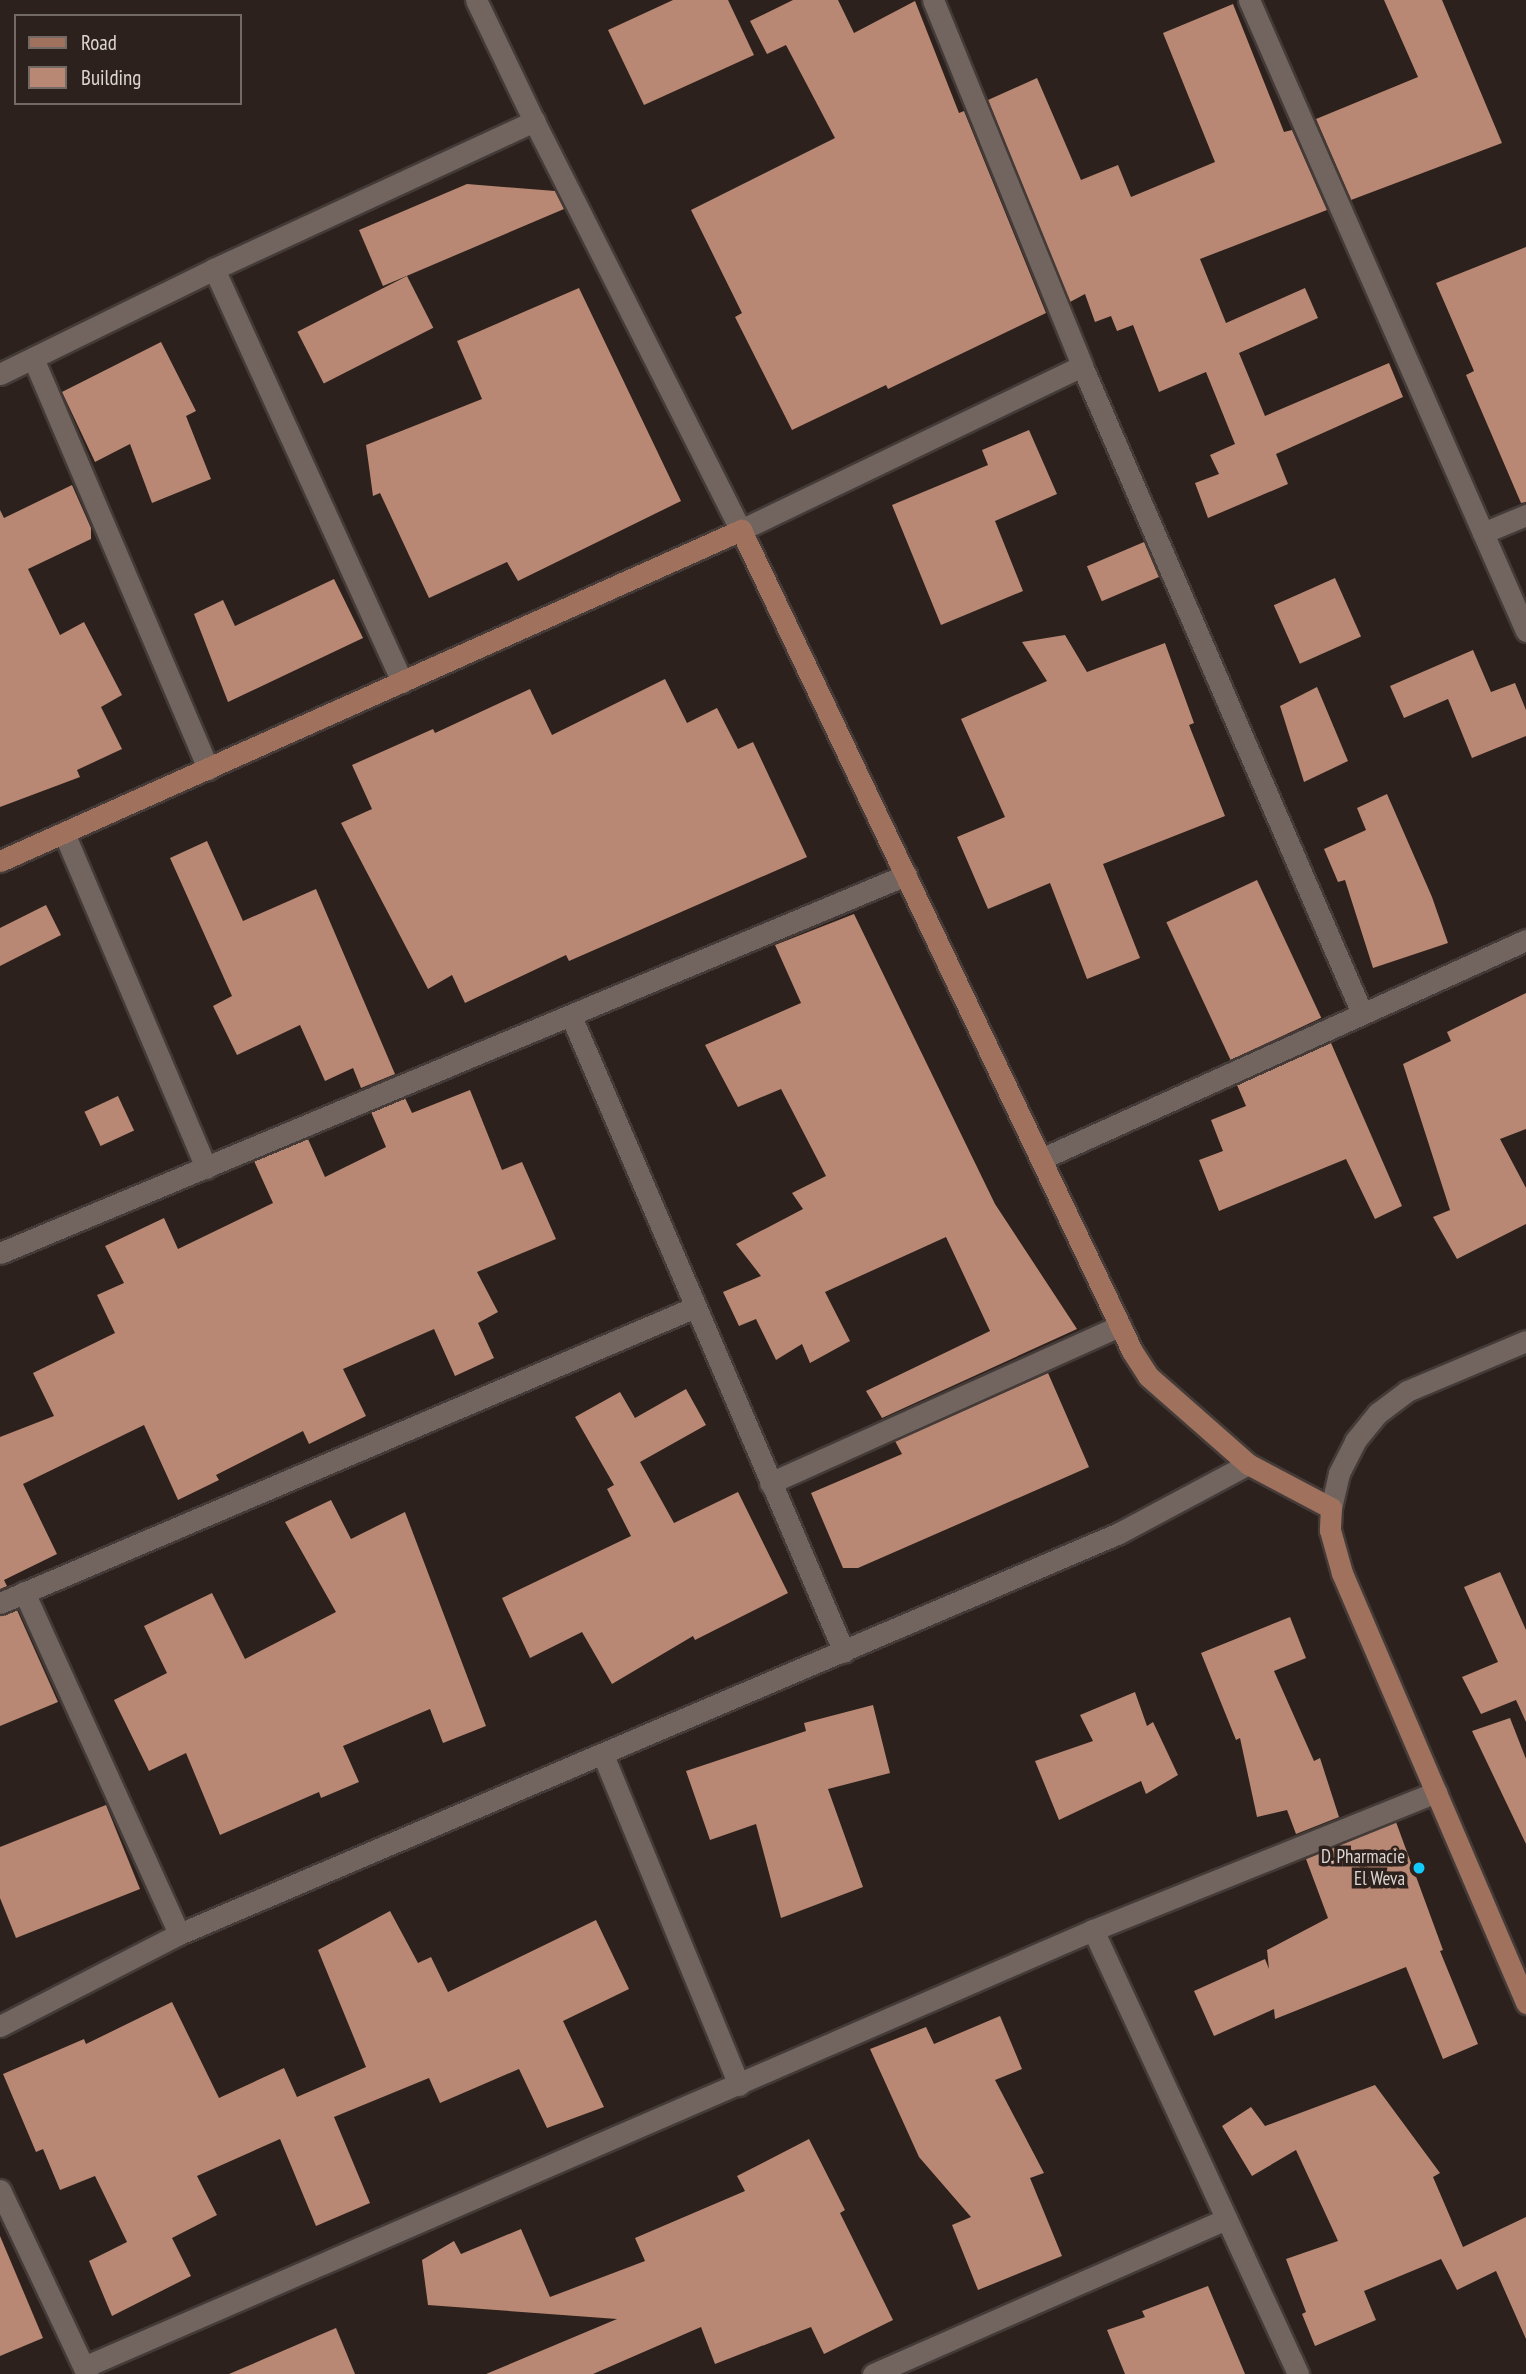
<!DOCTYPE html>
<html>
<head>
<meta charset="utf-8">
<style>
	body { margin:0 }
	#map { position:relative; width:1526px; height:2374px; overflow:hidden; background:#2c211c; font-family:"PT Sans Narrow",sans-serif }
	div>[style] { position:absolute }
	.building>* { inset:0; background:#b98874; transform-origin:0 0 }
	.roads { filter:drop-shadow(2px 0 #443b38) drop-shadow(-2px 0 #443b38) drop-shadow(0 2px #443b38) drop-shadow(0 -2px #443b38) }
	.minor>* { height:21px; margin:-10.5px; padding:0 10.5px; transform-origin:10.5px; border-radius:10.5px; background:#72655f }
	.major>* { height:21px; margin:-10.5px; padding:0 10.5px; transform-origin:10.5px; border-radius:10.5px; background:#a0725e }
	.dots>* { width:19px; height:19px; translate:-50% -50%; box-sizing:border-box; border:4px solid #2c211c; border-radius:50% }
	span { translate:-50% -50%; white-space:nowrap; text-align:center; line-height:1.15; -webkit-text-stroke:7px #2c211c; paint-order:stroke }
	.poi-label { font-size:19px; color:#ddd5d2 }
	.right { translate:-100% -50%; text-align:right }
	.legend { position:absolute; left:14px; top:14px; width:228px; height:91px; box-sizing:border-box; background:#2c211c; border:2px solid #736965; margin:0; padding:9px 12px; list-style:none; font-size:21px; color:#ddd5d2 }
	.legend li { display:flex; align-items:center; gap:14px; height:35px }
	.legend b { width:35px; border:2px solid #736965 }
</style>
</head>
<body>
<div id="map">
	<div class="building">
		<div style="clip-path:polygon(673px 0,728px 0,754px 55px,644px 105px,608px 30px)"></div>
		<div style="clip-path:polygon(793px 0,838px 0,854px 33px,915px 1px,959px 113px,964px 111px,1046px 313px,888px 389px,886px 385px,792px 430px,735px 317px,742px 313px,691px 210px,835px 138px,786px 45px,767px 54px,750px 21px)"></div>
		<div style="clip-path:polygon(1384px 0,1442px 0,1502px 143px,1351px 200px,1316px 119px,1418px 77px)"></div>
		<div style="clip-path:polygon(1233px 4px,1284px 132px,1292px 130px,1327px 210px,1200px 259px,1226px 323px,1305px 288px,1318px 318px,1239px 353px,1265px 416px,1389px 363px,1403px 397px,1276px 454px,1288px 484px,1208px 518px,1195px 483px,1219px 474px,1210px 455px,1235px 444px,1206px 372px,1159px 392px,1133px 325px,1117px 331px,1111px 316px,1095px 322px,1085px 294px,1070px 302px,988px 100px,1037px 78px,1081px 180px,1118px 165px,1131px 197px,1215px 162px,1163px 33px)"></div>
		<div style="clip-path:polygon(467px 184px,555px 191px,564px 209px,383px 286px,359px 230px)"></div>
		<div style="clip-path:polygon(1526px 247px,1526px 502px,1521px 503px,1466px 375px,1474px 371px,1436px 283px)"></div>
		<div style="left:407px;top:276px;width:58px;height:123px;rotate:63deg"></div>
		<div style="clip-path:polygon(579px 288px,681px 501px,518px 581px,507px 562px,429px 598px,380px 493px,373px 496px,366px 445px,482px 399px,457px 341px)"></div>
		<div style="clip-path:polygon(161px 342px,196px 411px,186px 416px,211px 479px,152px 503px,130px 444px,95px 462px,62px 392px)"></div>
		<div style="clip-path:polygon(1029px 430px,1057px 494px,995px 521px,1023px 591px,941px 625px,892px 505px,988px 465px,982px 450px)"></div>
		<div style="clip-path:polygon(72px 485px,91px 528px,91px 539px,28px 569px,60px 635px,84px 622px,122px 695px,101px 707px,122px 749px,77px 770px,80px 777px,0 807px,0 510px,4px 518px)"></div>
		<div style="left:1144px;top:542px;width:38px;height:62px;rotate:67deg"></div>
		<div style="left:1335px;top:578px;width:64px;height:67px;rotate:66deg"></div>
		<div style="clip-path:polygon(334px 579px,363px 638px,228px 702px,194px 614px,223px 600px,235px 626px)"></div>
		<div style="clip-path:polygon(1065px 635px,1087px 672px,1165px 643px,1194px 723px,1189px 725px,1225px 816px,1103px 864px,1140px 958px,1087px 979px,1050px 883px,988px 909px,957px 837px,1005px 817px,961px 719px,1047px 681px,1022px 642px)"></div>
		<div style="clip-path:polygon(1473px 650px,1491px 692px,1515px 683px,1526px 710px,1526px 736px,1472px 758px,1448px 699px,1404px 718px,1390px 686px)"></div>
		<div style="clip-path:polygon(665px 679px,687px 723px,717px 708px,738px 749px,753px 742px,807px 857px,569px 961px,566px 955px,465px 1003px,452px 975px,428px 989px,341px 823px,372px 809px,352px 765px,433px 729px,435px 733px,530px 689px,552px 735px)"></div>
		<div style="clip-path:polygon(1317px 687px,1348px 761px,1304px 782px,1280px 706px)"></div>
		<div style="clip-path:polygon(1387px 794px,1432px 897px,1448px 943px,1373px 968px,1345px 880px,1338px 882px,1324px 849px,1366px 830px,1357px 808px)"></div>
		<div style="clip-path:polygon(207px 841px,243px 921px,316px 889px,395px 1074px,361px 1088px,353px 1068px,325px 1081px,300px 1025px,237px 1055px,213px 1006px,232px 996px,170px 858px)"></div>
		<div style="left:1257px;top:880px;width:152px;height:100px;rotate:65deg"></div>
		<div style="clip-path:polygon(46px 905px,61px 935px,0 966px,0 928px)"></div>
		<div style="clip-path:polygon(854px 914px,995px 1204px,1077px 1329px,882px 1418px,866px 1391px,990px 1331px,946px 1237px,825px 1292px,850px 1341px,810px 1363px,802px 1344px,776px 1360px,756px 1319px,739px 1326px,723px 1292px,761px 1276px,736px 1244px,803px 1209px,792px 1193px,826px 1176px,781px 1089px,738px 1107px,705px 1045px,801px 1003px,775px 945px)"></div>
		<div style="clip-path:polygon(1526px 993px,1526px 1129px,1500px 1139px,1526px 1188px,1526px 1224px,1457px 1259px,1433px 1217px,1450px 1210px,1403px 1064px,1451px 1041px,1447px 1032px)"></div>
		<div style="clip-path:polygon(1331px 1043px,1402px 1206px,1375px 1219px,1346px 1159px,1219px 1211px,1199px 1160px,1223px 1151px,1211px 1120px,1246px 1106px,1237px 1085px)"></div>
		<div style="clip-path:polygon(470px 1090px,502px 1170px,522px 1162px,556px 1239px,477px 1272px,498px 1312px,478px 1323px,494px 1358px,455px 1376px,434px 1329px,343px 1369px,366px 1416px,309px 1444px,303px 1431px,216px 1475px,219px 1480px,178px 1500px,144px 1425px,23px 1484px,57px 1554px,4px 1580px,7px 1586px,0 1589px,0 1437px,54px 1416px,33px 1373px,115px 1333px,97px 1295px,124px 1283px,105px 1246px,164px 1218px,178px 1249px,273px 1203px,254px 1161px,308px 1139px,325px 1177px,386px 1147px,371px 1112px,405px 1098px,412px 1113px)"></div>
		<div style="left:118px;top:1096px;width:38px;height:37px;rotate:65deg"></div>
		<div style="clip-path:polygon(1048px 1373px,1089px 1467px,858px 1568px,843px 1568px,811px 1493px,902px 1454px,895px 1441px)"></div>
		<div style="clip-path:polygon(686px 1389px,706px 1425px,640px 1462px,674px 1523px,738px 1492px,788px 1593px,695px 1640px,693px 1636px,612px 1684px,582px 1632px,530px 1658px,502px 1598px,631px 1536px,607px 1489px,614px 1485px,575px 1417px,620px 1392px,635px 1418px)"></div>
		<div style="clip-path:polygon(331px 1500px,351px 1539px,405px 1512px,486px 1726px,443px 1743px,430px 1709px,343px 1746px,359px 1782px,321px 1798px,319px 1792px,220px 1835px,186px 1753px,149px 1771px,114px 1700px,167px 1673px,144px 1626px,212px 1593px,245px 1659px,336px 1612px,285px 1522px)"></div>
		<div style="clip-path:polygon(1500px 1572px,1526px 1630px,1526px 1722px,1516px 1700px,1481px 1714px,1462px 1677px,1498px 1662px,1464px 1587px)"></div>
		<div style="clip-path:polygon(17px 1610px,58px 1702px,0 1726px,0 1616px)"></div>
		<div style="clip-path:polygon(1290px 1617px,1306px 1658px,1274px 1671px,1314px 1761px,1320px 1758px,1339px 1817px,1296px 1834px,1287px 1810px,1257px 1817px,1240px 1738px,1236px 1740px,1201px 1653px)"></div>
		<div style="clip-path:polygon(1135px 1692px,1147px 1726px,1153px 1722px,1178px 1775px,1146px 1794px,1141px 1781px,1059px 1820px,1035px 1761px,1093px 1741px,1080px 1715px)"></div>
		<div style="clip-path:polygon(873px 1705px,890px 1773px,828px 1789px,863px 1887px,781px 1918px,756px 1824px,710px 1840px,686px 1771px,806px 1731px,804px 1723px)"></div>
		<div style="clip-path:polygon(1510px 1718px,1526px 1759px,1526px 1844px,1472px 1731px)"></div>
		<div style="clip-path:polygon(106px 1805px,140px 1889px,16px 1938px,0 1898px,0 1847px)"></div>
		<div style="clip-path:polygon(1396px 1822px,1443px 1950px,1440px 1951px,1478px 2044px,1443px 2059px,1406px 1967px,1275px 2019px,1274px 2009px,1214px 2036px,1194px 1991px,1265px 1959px,1269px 1969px,1267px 1950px,1328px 1918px,1306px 1859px)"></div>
		<div style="clip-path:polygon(390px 1911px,418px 1963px,431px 1957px,448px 1992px,596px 1920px,629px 1989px,563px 2021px,604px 2107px,547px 2128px,519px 2069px,440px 2103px,429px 2078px,334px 2117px,370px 2203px,316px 2226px,280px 2139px,197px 2176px,217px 2215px,172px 2238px,191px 2276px,112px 2316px,89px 2261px,127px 2242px,95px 2176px,60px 2190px,43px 2149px,36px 2152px,3px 2074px,84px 2039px,86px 2044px,172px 2002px,219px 2098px,284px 2068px,297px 2097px,366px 2067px,318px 1950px)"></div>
		<div style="clip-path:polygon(1000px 2016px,1022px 2069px,995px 2080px,1044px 2173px,1030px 2178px,1062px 2256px,978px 2290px,952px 2225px,971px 2217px,919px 2157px,870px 2049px,926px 2027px,934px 2044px)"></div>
		<div style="clip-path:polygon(1375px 2085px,1440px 2173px,1433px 2177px,1463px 2247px,1526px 2217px,1526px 2339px,1496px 2271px,1457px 2290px,1441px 2259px,1364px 2291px,1376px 2320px,1315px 2346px,1302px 2314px,1306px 2312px,1286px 2259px,1338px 2241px,1296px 2150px,1252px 2176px,1222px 2126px,1251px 2107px,1265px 2126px)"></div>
		<div style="clip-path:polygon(809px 2139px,845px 2210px,840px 2213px,893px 2320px,824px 2354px,811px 2327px,715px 2364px,701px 2327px,593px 2374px,486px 2374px,617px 2319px,428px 2305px,422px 2260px,454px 2241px,461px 2254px,521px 2229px,550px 2297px,645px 2261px,635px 2238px,745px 2191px,737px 2176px)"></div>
		<div style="clip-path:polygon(0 2236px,43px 2338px,0 2356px)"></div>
		<div style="clip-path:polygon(1208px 2286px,1245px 2374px,1125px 2374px,1107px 2330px,1145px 2317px,1142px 2311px)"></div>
		<div style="clip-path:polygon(336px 2328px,355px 2374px,229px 2374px)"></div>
	</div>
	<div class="roads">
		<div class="minor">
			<div style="left:476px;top:0;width:134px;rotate:64.4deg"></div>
			<div style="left:534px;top:121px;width:458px;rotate:63.2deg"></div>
			<div style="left:741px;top:530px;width:378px;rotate:-25.7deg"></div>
			<div style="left:933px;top:0;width:395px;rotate:67.8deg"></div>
			<div style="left:1082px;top:366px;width:705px;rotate:66.6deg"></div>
			<div style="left:1249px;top:0;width:689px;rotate:66.3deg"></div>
			<div style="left:214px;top:269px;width:454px;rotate:65.5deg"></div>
			<div style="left:33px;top:358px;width:447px;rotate:66.9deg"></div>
			<div style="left:0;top:374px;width:238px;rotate:-26.1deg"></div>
			<div style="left:214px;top:269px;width:353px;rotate:-24.8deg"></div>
			<div style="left:1483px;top:533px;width:47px;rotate:-22.7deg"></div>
			<div style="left:64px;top:833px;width:364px;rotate:67deg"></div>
			<div style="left:571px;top:1016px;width:692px;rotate:66.77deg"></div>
			<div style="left:1041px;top:1159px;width:532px;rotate:-24.3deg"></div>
			<div style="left:0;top:1253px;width:982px;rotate:-22.65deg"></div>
			<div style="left:770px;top:1483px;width:384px;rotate:-24.2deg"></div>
			<div style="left:1331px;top:1508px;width:36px;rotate:-77deg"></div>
			<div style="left:1339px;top:1473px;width:36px;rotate:-63deg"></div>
			<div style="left:1355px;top:1441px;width:36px;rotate:-51deg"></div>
			<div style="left:1378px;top:1413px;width:36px;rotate:-37deg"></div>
			<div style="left:1407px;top:1391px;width:129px;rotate:-22.8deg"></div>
			<div style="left:24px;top:1592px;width:375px;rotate:65.6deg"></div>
			<div style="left:0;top:1603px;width:753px;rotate:-23.06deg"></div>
			<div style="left:603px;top:1755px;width:357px;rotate:67.6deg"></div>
			<div style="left:1093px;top:1930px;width:489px;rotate:65.2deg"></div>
			<div style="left:0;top:2026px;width:201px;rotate:-27.2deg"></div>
			<div style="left:179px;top:1934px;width:1022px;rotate:-23.1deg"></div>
			<div style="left:1119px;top:1533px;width:146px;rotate:-28.1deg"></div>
			<div style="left:0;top:2190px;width:204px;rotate:64.7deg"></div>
			<div style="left:84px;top:2367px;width:1100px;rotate:-23.42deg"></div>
			<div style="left:1093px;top:1930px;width:370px;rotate:-21.9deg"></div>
			<div style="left:873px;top:2374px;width:386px;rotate:-23.7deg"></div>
		</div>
		<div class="major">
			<div style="left:0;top:861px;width:812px;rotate:-24.07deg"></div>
			<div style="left:741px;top:530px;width:909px;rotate:64.53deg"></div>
			<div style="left:1132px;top:1351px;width:30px;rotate:57deg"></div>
			<div style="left:1148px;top:1376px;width:133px;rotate:41.3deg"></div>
			<div style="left:1248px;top:1464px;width:94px;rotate:27.9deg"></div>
			<div style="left:1331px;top:1508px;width:22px;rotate:93deg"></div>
			<div style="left:1330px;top:1530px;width:45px;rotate:74.4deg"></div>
			<div style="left:1342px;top:1573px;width:468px;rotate:66.8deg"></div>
		</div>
	</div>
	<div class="dots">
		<div style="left:1419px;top:1868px;background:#13cafb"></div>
	</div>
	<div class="poi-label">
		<span class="right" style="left:1405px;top:1868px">D. Pharmacie<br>El Weva</span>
	</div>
	<ul class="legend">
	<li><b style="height:9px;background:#a0725e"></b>Road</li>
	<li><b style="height:19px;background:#b98874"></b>Building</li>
	</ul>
</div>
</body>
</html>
